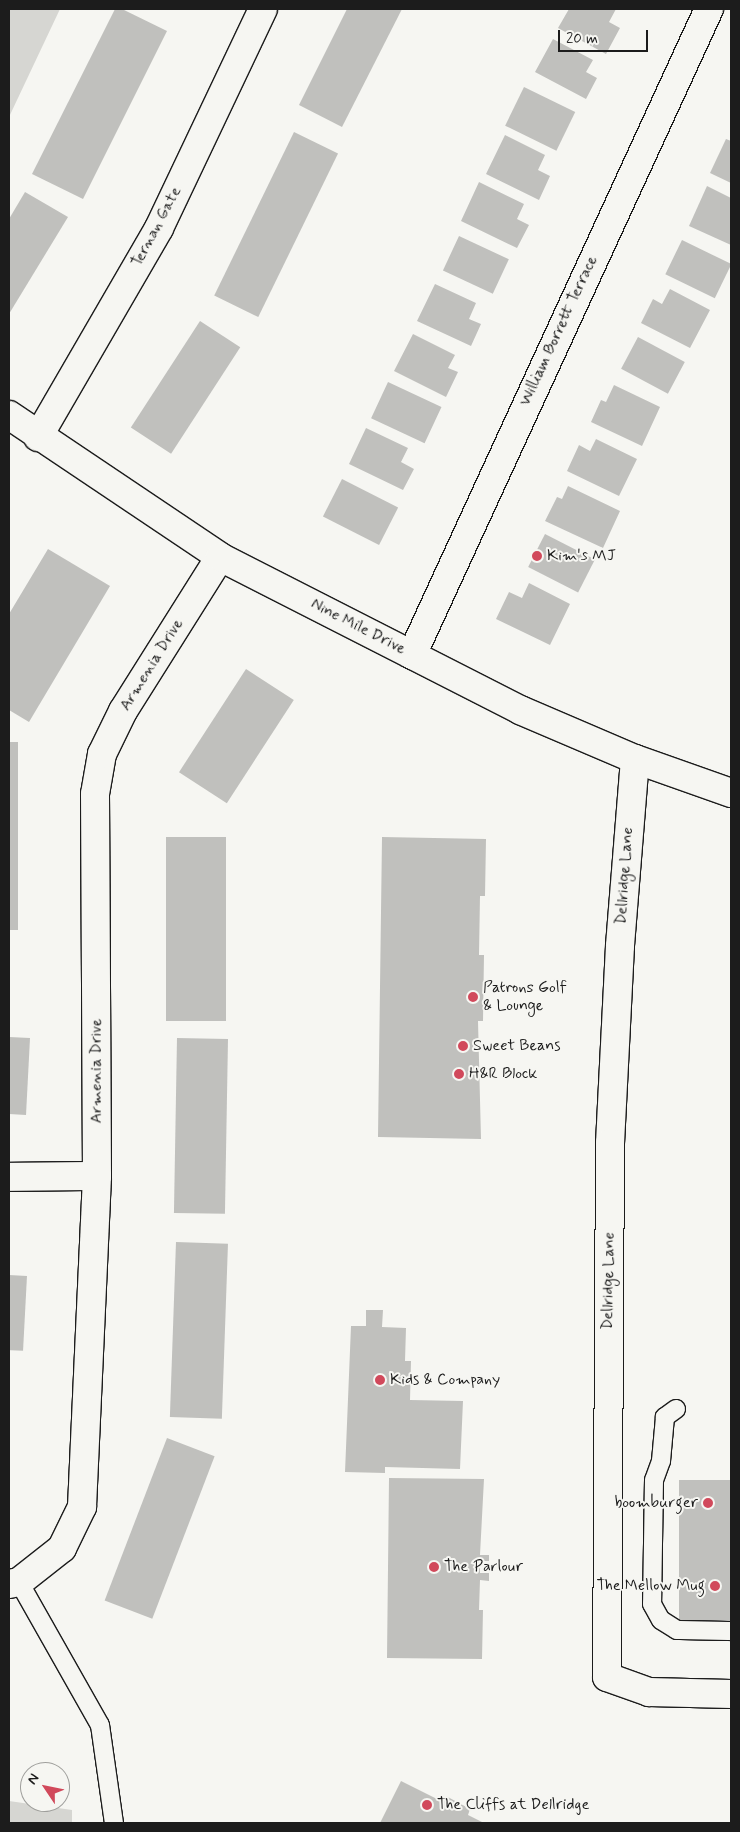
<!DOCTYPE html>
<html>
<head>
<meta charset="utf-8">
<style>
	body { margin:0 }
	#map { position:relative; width:740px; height:1832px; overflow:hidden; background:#f6f6f2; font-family:Mynerve,sans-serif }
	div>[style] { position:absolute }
	.green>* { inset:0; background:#d6d6d2 }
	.building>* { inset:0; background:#c0c0bd; transform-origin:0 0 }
	.roads { filter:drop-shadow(1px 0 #1c1c1c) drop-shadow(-1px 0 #1c1c1c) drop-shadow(0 1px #1c1c1c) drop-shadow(0 -1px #1c1c1c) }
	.service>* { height:18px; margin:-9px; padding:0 9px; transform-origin:9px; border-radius:9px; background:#f6f6f2 }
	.minor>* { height:28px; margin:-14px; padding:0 14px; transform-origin:14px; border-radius:14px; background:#f6f6f2 }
	.tertiary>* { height:28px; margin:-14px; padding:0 14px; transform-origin:14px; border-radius:14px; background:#f6f6f2 }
	.dots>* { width:14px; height:14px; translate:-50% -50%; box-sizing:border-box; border:2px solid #f6f6f2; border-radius:50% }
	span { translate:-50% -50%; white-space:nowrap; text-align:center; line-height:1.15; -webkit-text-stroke:4px #f6f6f2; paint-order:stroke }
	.street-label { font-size:16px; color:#1c1c1c }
	.poi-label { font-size:16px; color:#1c1c1c }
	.left { translate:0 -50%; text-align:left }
	.right { translate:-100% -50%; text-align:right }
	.frame { position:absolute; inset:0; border:10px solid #1c1c1c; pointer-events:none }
	.north { position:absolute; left:20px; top:1762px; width:50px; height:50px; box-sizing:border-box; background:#f6f6f2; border:1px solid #9f9f9c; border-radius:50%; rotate:304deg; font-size:14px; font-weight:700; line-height:20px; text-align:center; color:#1c1c1c }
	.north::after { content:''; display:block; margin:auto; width:18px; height:22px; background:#d1495b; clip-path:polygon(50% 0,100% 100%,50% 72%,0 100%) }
	.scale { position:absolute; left:558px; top:30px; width:90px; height:22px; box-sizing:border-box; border:2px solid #1c1c1c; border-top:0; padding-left:6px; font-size:15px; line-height:18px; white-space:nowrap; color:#1c1c1c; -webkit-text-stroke:4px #f6f6f2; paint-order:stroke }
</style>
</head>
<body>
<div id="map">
	<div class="green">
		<div style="clip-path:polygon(9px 9px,60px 9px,9px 117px)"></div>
		<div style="clip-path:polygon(9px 1801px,72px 1810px,72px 1823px,9px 1823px)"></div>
	</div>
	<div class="building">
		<div style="clip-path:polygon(115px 9px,122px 9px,167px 31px,83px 199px,32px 174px)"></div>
		<div style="clip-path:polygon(347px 9px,402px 9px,342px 127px,299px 105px)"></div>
		<div style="clip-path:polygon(569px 9px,616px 9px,609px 22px,620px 28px,606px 54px,558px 28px)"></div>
		<div style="clip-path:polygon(553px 39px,593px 60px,586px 72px,597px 78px,586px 99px,535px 72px)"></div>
		<div style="left:524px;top:87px;width:57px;height:43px;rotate:26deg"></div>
		<div style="left:294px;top:132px;width:49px;height:182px;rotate:26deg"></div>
		<div style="clip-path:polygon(505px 135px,545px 155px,538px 170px,550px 176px,539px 200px,486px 174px)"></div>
		<div style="clip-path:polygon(726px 139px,731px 141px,731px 183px,710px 173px)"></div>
		<div style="clip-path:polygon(479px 182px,524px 204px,517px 219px,529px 225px,517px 248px,461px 221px)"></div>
		<div style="clip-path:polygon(707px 186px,731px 198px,731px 245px,689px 226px)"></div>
		<div style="clip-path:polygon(25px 192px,68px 217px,9px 314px,9px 219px)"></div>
		<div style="left:459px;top:236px;width:55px;height:38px;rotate:25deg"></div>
		<div style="left:682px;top:240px;width:55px;height:38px;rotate:26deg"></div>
		<div style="clip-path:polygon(435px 284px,476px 303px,469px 319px,481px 324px,471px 346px,417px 321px)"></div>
		<div style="clip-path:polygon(670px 289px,710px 310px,690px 348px,641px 323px,653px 299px,662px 304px)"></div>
		<div style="left:200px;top:321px;width:48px;height:127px;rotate:33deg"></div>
		<div style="clip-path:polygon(413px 334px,455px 355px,448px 368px,458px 372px,446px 397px,394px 371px)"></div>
		<div style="left:638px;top:337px;width:53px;height:36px;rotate:28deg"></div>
		<div style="left:388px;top:382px;width:59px;height:40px;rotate:25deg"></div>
		<div style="clip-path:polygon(614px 385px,660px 407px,642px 446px,591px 422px,601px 400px,606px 402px)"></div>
		<div style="clip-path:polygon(366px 428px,408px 448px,401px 462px,414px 469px,403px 490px,349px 464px)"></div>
		<div style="clip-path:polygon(596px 439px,637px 459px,619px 496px,567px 471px,579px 445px,590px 451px)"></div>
		<div style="left:342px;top:479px;width:63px;height:42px;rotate:27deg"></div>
		<div style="clip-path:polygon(568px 486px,620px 511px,603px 548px,545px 521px,557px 497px,562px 499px)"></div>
		<div style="left:545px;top:534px;width:56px;height:37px;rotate:27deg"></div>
		<div style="clip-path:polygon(48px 549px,110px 586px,29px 722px,9px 710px,9px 614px)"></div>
		<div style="clip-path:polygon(529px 583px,570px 604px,550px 645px,496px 619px,509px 592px,522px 598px)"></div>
		<div style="left:246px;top:669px;width:57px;height:123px;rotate:33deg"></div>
		<div style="left:9px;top:742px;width:9px;height:188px"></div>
		<div style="left:166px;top:837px;width:60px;height:184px"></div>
		<div style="clip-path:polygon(382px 837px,486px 839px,485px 896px,480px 896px,479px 955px,484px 955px,483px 1021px,478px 1021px,481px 1139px,378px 1137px)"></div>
		<div style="clip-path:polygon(9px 1037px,30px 1038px,26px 1115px,9px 1114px)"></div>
		<div style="left:177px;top:1038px;width:51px;height:175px;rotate:1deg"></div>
		<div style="left:176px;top:1242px;width:52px;height:175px;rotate:2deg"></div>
		<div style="left:9px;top:1275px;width:18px;height:75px;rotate:3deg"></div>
		<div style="clip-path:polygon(366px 1310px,383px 1310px,382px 1327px,406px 1328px,405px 1361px,411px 1361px,410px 1400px,463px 1401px,460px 1469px,385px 1467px,385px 1473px,345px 1472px,351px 1326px,366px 1326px)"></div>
		<div style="left:167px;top:1438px;width:51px;height:174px;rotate:21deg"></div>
		<div style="clip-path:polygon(389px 1478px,484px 1479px,480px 1555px,489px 1555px,489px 1561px,480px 1561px,480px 1573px,489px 1573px,489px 1581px,480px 1580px,479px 1610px,483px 1610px,482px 1659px,387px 1658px)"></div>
		<div style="left:679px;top:1480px;width:52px;height:143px"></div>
		<div style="clip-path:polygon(401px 1781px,443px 1802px,446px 1796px,470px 1809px,468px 1815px,484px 1823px,380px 1823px)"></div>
	</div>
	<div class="roads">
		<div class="service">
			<div style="left:676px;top:1409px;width:14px;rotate:144deg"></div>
			<div style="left:665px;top:1417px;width:44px;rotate:95.2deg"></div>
			<div style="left:661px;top:1461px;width:20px;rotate:110deg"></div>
			<div style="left:654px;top:1480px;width:124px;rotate:90.9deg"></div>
			<div style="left:652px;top:1604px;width:18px;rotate:61deg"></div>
			<div style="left:661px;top:1620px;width:19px;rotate:32deg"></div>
			<div style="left:677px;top:1630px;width:54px;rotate:1.1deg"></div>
			<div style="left:19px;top:1582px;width:164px;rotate:60.5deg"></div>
			<div style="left:100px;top:1725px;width:99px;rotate:81.9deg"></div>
		</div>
		<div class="minor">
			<div style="left:38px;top:437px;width:241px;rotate:-59.9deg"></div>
			<div style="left:159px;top:228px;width:242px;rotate:-64.6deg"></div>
			<div style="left:412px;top:655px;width:711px;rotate:-65.31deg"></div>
			<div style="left:635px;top:759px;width:188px;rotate:94.6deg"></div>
			<div style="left:620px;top:946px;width:197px;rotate:92.9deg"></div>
			<div style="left:610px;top:1143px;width:534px;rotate:90.32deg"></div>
			<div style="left:607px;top:1677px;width:45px;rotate:19.7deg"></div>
			<div style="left:649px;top:1692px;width:82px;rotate:1.4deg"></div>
			<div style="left:9px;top:1177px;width:88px;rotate:-0.7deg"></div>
			<div style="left:9px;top:1584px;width:10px;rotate:-11deg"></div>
			<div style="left:19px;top:1582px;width:55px;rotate:-38.3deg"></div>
			<div style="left:62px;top:1548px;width:46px;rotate:-64deg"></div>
			<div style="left:82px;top:1507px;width:331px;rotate:-87.4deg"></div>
			<div style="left:97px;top:1176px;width:382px;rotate:-90.3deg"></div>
			<div style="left:95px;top:794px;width:41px;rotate:-80.1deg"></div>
			<div style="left:102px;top:754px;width:48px;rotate:-64deg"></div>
			<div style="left:123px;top:711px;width:182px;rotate:-57.8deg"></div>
		</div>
		<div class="tertiary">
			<div style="left:9px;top:415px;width:254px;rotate:33.9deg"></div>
			<div style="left:220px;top:557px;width:337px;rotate:27deg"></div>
			<div style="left:520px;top:710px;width:125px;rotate:23.1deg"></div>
			<div style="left:635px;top:759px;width:102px;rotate:19.5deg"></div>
		</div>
	</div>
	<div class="dots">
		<div style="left:537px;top:556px;background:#d1495b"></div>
		<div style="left:473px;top:997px;background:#d1495b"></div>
		<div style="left:463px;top:1046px;background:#d1495b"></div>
		<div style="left:459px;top:1074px;background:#d1495b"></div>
		<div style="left:380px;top:1380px;background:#d1495b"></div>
		<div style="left:708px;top:1503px;background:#d1495b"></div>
		<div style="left:434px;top:1567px;background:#d1495b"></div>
		<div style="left:715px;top:1586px;background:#d1495b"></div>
		<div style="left:427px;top:1805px;background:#d1495b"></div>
	</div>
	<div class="street-label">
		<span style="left:157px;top:227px;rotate:-62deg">Ternan Gate</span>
		<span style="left:559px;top:331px;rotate:-65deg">William Borrett Terrace</span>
		<span style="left:358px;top:627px;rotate:27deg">Nine Mile Drive</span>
		<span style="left:152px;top:665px;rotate:-58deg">Armenia Drive</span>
		<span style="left:625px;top:876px;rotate:-86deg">Dellridge Lane</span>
		<span style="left:97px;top:1071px;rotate:-90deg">Armenia Drive</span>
		<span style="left:609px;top:1281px;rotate:-89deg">Dellridge Lane</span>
	</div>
	<div class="poi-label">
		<span class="left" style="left:547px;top:556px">Kim's MJ</span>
		<span class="left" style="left:483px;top:997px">Patrons Golf<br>&amp; Lounge</span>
		<span class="left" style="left:473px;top:1046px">Sweet Beans</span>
		<span class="left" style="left:469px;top:1074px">H&amp;R Block</span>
		<span class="left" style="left:390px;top:1380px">Kids &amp; Company</span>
		<span class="right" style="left:698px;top:1503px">boomburger</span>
		<span class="left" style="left:444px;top:1567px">The Parlour</span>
		<span class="right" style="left:705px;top:1586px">The Mellow Mug</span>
		<span class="left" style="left:437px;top:1805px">The Cliffs at Dellridge</span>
	</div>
	<div class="frame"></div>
	<div class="north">N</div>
	<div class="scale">20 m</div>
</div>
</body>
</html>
